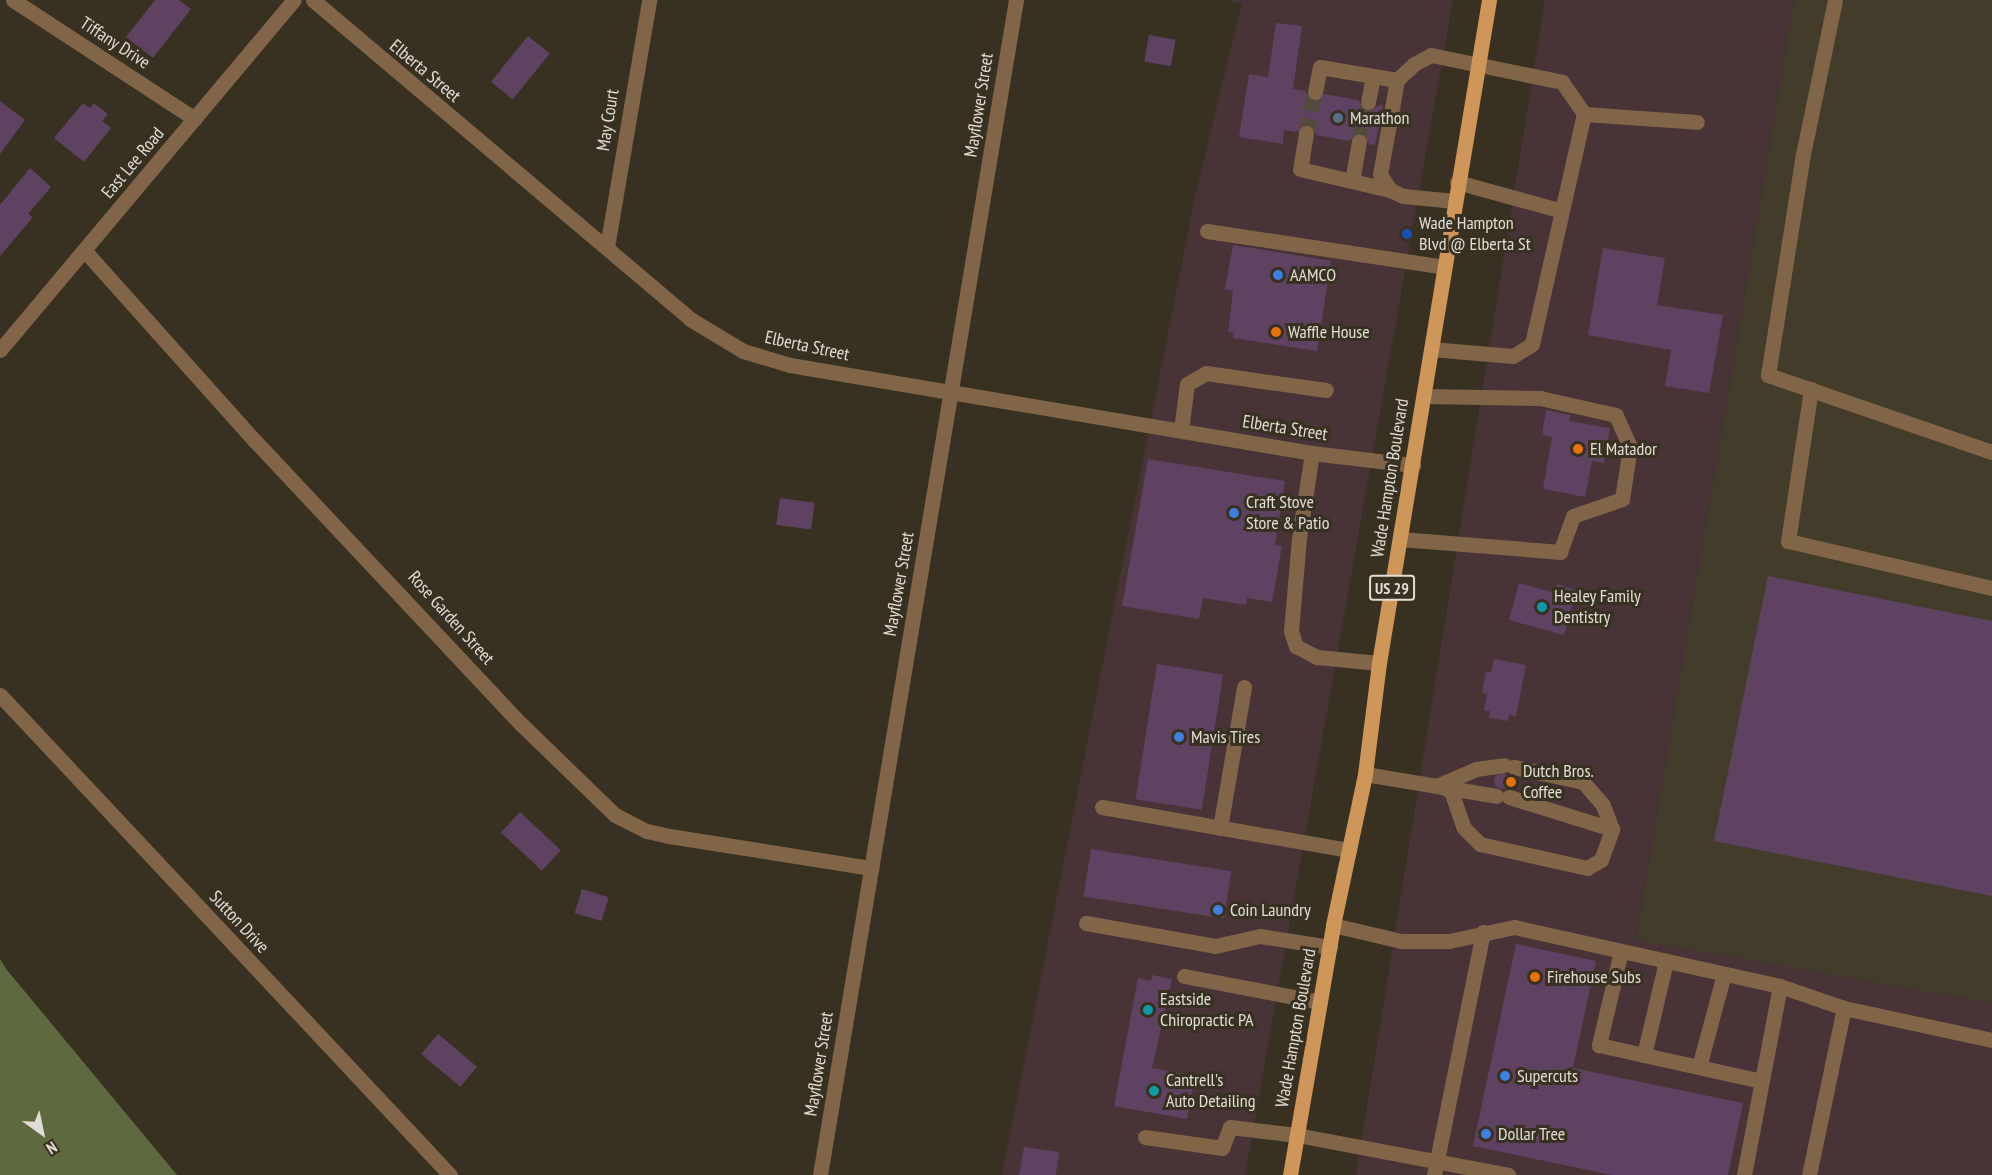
<!DOCTYPE html>
<html>
<head>
<meta charset="utf-8">
<style>
	body { margin:0 }
	#map { position:relative; width:1992px; height:1175px; overflow:hidden; background:#383121; font-family:"PT Sans Narrow",sans-serif }
	div>[style] { position:absolute }
	.commercial>* { inset:0; background:#483336 }
	.industrial>* { inset:0; background:#443c2b }
	.forest>* { inset:0; background:#5f693f }
	.building>* { inset:0; background:#5f4261; transform-origin:0 0 }
	.round { border-radius:50% }
	.minor-tunnel>* { height:15px; margin-top:-7.5px; transform-origin:0; background:repeating-linear-gradient(90deg,#524b3c 0 15px,transparent 0 23px) }
	.minor>* { height:15px; margin:-7.5px; padding:0 7.5px; transform-origin:7.5px; border-radius:7.5px; background:#816549 }
	.major>* { height:15px; margin:-7.5px; padding:0 7.5px; transform-origin:7.5px; border-radius:7.5px; background:#cf9659 }
	.dots>* { width:16px; height:16px; translate:-50% -50%; box-sizing:border-box; border:3px solid #383121; border-radius:50% }
	span { translate:-50% -50%; white-space:nowrap; text-align:center; line-height:1.15; -webkit-text-stroke:6px #383121; paint-order:stroke }
	.shield-label span { padding:2px 4px; background:#383121; border:2px solid; border-radius:4px; -webkit-text-stroke-width:0 }
	.shield-label { font-size:16px; color:#e2ddd4; font-weight:700 }
	.street-label { font-size:18px; color:#e2ddd4 }
	.poi-label { font-size:18px; color:#e2ddd4 }
	.left { translate:0 -50%; text-align:left }
	.north { position:absolute; left:12px; top:1103px; width:60px; height:60px; -webkit-text-stroke:4px #383121; paint-order:stroke; rotate:147deg; font-size:16px; font-weight:700; line-height:24px; text-align:center; color:#e2ddd4 }
	.north::after { content:''; display:block; margin:auto; width:21px; height:27px; background:#e2ddd4; clip-path:polygon(50% 0,100% 100%,50% 72%,0 100%) }
</style>
</head>
<body>
<div id="map">
	<div class="commercial">
		<div style="clip-path:polygon(1227px 0,1453px 0,1245px 1175px,1002px 1175px,1196px 191px,1242px 4px)"></div>
		<div style="clip-path:polygon(1545px 0,1794px 0,1636px 939px,1992px 1003px,1992px 1175px,1356px 1175px)"></div>
	</div>
	<div class="industrial">
		<div style="clip-path:polygon(1794px 0,1992px 0,1992px 1003px,1636px 940px)"></div>
	</div>
	<div class="forest">
		<div style="clip-path:polygon(0 959px,7px 970px,177px 1175px,0 1175px)"></div>
	</div>
	<div class="building">
		<div style="clip-path:polygon(155px 0,179px 0,191px 9px,153px 58px,126px 37px)"></div>
		<div style="clip-path:polygon(1276px 23px,1302px 26px,1293px 89px,1305px 91px,1314px 102px,1324px 94px,1358px 100px,1367px 112px,1383px 104px,1375px 145px,1369px 144px,1360px 132px,1349px 141px,1316px 135px,1313px 126px,1307px 123px,1296px 132px,1284px 130px,1283px 144px,1239px 137px,1249px 74px,1268px 77px)"></div>
		<div style="left:1149px;top:35px;width:27px;height:27px;rotate:10deg"></div>
		<div style="left:528px;top:36px;width:28px;height:59px;rotate:39deg"></div>
		<div style="clip-path:polygon(0 101px,25px 120px,0 154px)"></div>
		<div style="clip-path:polygon(83px 103px,90px 108px,94px 103px,108px 114px,102px 121px,111px 128px,84px 162px,54px 138px)"></div>
		<div style="clip-path:polygon(30px 168px,51px 187px,28px 214px,33px 217px,0 256px,0 205px)"></div>
		<div style="clip-path:polygon(1233px 245px,1331px 261px,1317px 351px,1233px 338px,1234px 333px,1228px 332px,1233px 291px,1225px 289px)"></div>
		<div style="clip-path:polygon(1603px 248px,1665px 258px,1657px 305px,1723px 315px,1709px 393px,1665px 386px,1671px 350px,1588px 335px)"></div>
		<div style="clip-path:polygon(1546px 410px,1570px 415px,1569px 421px,1610px 428px,1604px 463px,1592px 461px,1585px 497px,1543px 489px,1552px 437px,1542px 435px)"></div>
		<div style="clip-path:polygon(1148px 459px,1285px 481px,1275px 545px,1282px 546px,1272px 602px,1247px 598px,1246px 605px,1203px 598px,1199px 619px,1122px 606px)"></div>
		<div style="left:780px;top:498px;width:35px;height:27px;rotate:8deg"></div>
		<div style="clip-path:polygon(1768px 576px,1992px 621px,1992px 896px,1714px 841px)"></div>
		<div style="clip-path:polygon(1519px 583px,1555px 593px,1557px 584px,1576px 590px,1564px 635px,1509px 620px)"></div>
		<div style="clip-path:polygon(1494px 659px,1526px 665px,1516px 716px,1509px 715px,1508px 721px,1489px 718px,1490px 711px,1484px 710px,1487px 694px,1482px 693px,1486px 671px,1491px 672px)"></div>
		<div style="left:1157px;top:664px;width:67px;height:137px;rotate:9deg"></div>
		<div class="round" style="left:1494px;top:773px;width:16px;height:16px"></div>
		<div style="left:520px;top:812px;width:56px;height:28px;rotate:43deg"></div>
		<div style="left:1091px;top:849px;width:142px;height:48px;rotate:9deg"></div>
		<div style="left:582px;top:889px;width:28px;height:25px;rotate:17deg"></div>
		<div style="clip-path:polygon(1516px 944px,1596px 961px,1573px 1068px,1743px 1103px,1728px 1175px,1612px 1175px,1473px 1146px)"></div>
		<div style="clip-path:polygon(1152px 975px,1172px 979px,1152px 1068px,1195px 1076px,1187px 1119px,1114px 1106px,1138px 978px,1151px 981px)"></div>
		<div style="left:438px;top:1034px;width:51px;height:26px;rotate:40deg"></div>
		<div style="clip-path:polygon(1024px 1147px,1059px 1152px,1056px 1175px,1019px 1175px)"></div>
	</div>
	<div class="minor-tunnel">
		<div style="left:1306px;top:133px;width:42px;rotate:-77.6deg"></div>
		<div style="left:1359px;top:142px;width:41px;rotate:-77.3deg"></div>
	</div>
	<div class="minor">
		<div style="left:13px;top:0;width:217px;rotate:33.2deg"></div>
		<div style="left:313px;top:0;width:494px;rotate:40.2deg"></div>
		<div style="left:690px;top:319px;width:62px;rotate:31.1deg"></div>
		<div style="left:743px;top:351px;width:49px;rotate:16.6deg"></div>
		<div style="left:790px;top:365px;width:529px;rotate:9.57deg"></div>
		<div style="left:1312px;top:453px;width:102px;rotate:6.8deg"></div>
		<div style="left:1835px;top:0;width:157px;rotate:101.7deg"></div>
		<div style="left:1803px;top:154px;width:224px;rotate:99deg"></div>
		<div style="left:1768px;top:375px;width:237px;rotate:19deg"></div>
		<div style="left:1315px;top:92px;width:25px;rotate:-79deg"></div>
		<div style="left:1320px;top:67px;width:78px;rotate:9.6deg"></div>
		<div style="left:1368px;top:102px;width:26px;rotate:-79deg"></div>
		<div style="left:1306px;top:133px;width:36px;rotate:99deg"></div>
		<div style="left:1300px;top:169px;width:92px;rotate:13.1deg"></div>
		<div style="left:1352px;top:181px;width:40px;rotate:-80deg"></div>
		<div style="left:1457px;top:182px;width:109px;rotate:15.4deg"></div>
		<div style="left:1455px;top:201px;width:52px;rotate:-174.5deg"></div>
		<div style="left:1403px;top:196px;width:14px;rotate:-155deg"></div>
		<div style="left:1390px;top:190px;width:19px;rotate:-122deg"></div>
		<div style="left:1380px;top:174px;width:96px;rotate:-79.7deg"></div>
		<div style="left:1397px;top:80px;width:23px;rotate:-43deg"></div>
		<div style="left:1414px;top:64px;width:19px;rotate:-28deg"></div>
		<div style="left:1431px;top:55px;width:134px;rotate:11.6deg"></div>
		<div style="left:1562px;top:82px;width:39px;rotate:55deg"></div>
		<div style="left:1207px;top:231px;width:240px;rotate:8.6deg"></div>
		<div style="left:607px;top:247px;width:251px;rotate:-80.3deg"></div>
		<div style="left:84px;top:250px;width:256px;rotate:48.2deg"></div>
		<div style="left:255px;top:441px;width:388px;rotate:46.8deg"></div>
		<div style="left:521px;top:724px;width:131px;rotate:44.1deg"></div>
		<div style="left:615px;top:815px;width:36px;rotate:27deg"></div>
		<div style="left:647px;top:831px;width:23px;rotate:13deg"></div>
		<div style="left:669px;top:836px;width:205px;rotate:9deg"></div>
		<div style="left:1431px;top:349px;width:82px;rotate:4.9deg"></div>
		<div style="left:1513px;top:356px;width:22px;rotate:-32deg"></div>
		<div style="left:1532px;top:344px;width:236px;rotate:-77.3deg"></div>
		<div style="left:1584px;top:114px;width:113px;rotate:4deg"></div>
		<div style="left:0;top:350px;width:457px;rotate:-50deg"></div>
		<div style="left:1811px;top:389px;width:154px;rotate:98.6deg"></div>
		<div style="left:1788px;top:541px;width:209px;rotate:13deg"></div>
		<div style="left:1181px;top:430px;width:46px;rotate:-82.6deg"></div>
		<div style="left:1187px;top:384px;width:22px;rotate:-30deg"></div>
		<div style="left:1206px;top:373px;width:121px;rotate:8.1deg"></div>
		<div style="left:1312px;top:453px;width:86px;rotate:98.7deg"></div>
		<div style="left:1299px;top:538px;width:93px;rotate:94.9deg"></div>
		<div style="left:1291px;top:631px;width:16px;rotate:72deg"></div>
		<div style="left:1296px;top:646px;width:24px;rotate:28deg"></div>
		<div style="left:1317px;top:657px;width:62px;rotate:5.5deg"></div>
		<div style="left:1400px;top:539px;width:161px;rotate:4.6deg"></div>
		<div style="left:1560px;top:552px;width:38px;rotate:-70deg"></div>
		<div style="left:1573px;top:516px;width:52px;rotate:-19.1deg"></div>
		<div style="left:1622px;top:499px;width:53px;rotate:-81.3deg"></div>
		<div style="left:1630px;top:447px;width:35px;rotate:-114deg"></div>
		<div style="left:1616px;top:415px;width:78px;rotate:-167.4deg"></div>
		<div style="left:1540px;top:398px;width:116px;rotate:-179deg"></div>
		<div style="left:0;top:695px;width:658px;rotate:46.85deg"></div>
		<div style="left:1365px;top:774px;width:133px;rotate:9.5deg"></div>
		<div style="left:1439px;top:785px;width:13px;rotate:27deg"></div>
		<div style="left:1451px;top:791px;width:39px;rotate:71deg"></div>
		<div style="left:1464px;top:828px;width:23px;rotate:45deg"></div>
		<div style="left:1480px;top:844px;width:110px;rotate:12.6deg"></div>
		<div style="left:1587px;top:868px;width:16px;rotate:-30deg"></div>
		<div style="left:1601px;top:860px;width:33px;rotate:-70deg"></div>
		<div style="left:1612px;top:829px;width:26px;rotate:-111deg"></div>
		<div style="left:1603px;top:805px;width:30px;rotate:-131deg"></div>
		<div style="left:1583px;top:782px;width:71px;rotate:-167.7deg"></div>
		<div style="left:1439px;top:785px;width:40px;rotate:-23.4deg"></div>
		<div style="left:1476px;top:769px;width:28px;rotate:-8deg"></div>
		<div style="left:1509px;top:797px;width:108px;rotate:17.3deg"></div>
		<div style="left:1102px;top:807px;width:251px;rotate:9.9deg"></div>
		<div style="left:1220px;top:828px;width:143px;rotate:-80.3deg"></div>
		<div style="left:1086px;top:923px;width:131px;rotate:10.1deg"></div>
		<div style="left:1215px;top:946px;width:46px;rotate:-12.5deg"></div>
		<div style="left:1260px;top:936px;width:71px;rotate:8.9deg"></div>
		<div style="left:1333px;top:925px;width:70px;rotate:13.2deg"></div>
		<div style="left:1401px;top:941px;width:48px"></div>
		<div style="left:1449px;top:941px;width:66px;rotate:-12.2deg"></div>
		<div style="left:1514px;top:927px;width:272px;rotate:12.5deg"></div>
		<div style="left:1780px;top:986px;width:68px;rotate:19deg"></div>
		<div style="left:1621px;top:951px;width:97px;rotate:103.2deg"></div>
		<div style="left:1599px;top:1045px;width:167px;rotate:12.5deg"></div>
		<div style="left:1184px;top:976px;width:138px;rotate:10.8deg"></div>
		<div style="left:1644px;top:1055px;width:97px;rotate:-76.8deg"></div>
		<div style="left:1699px;top:1067px;width:96px;rotate:-75deg"></div>
		<div style="left:1145px;top:1137px;width:78px;rotate:8.1deg"></div>
		<div style="left:1222px;top:1148px;width:22px;rotate:-69deg"></div>
		<div style="left:1230px;top:1127px;width:67px;rotate:6.8deg"></div>
		<div style="left:1297px;top:1135px;width:215px;rotate:10.7deg"></div>
		<div style="left:820px;top:1175px;width:1191px;rotate:-80.53deg"></div>
		<div style="left:1434px;top:1175px;width:248px;rotate:-78.6deg"></div>
		<div style="left:1744px;top:1175px;width:192px;rotate:-79.2deg"></div>
		<div style="left:1809px;top:1175px;width:171px;rotate:-78.2deg"></div>
		<div style="left:1844px;top:1008px;width:151px;rotate:12.2deg"></div>
	</div>
	<div class="major">
		<div style="left:1290px;top:1175px;width:254px;rotate:-80.2deg"></div>
		<div style="left:1333px;top:925px;width:154px;rotate:-78deg"></div>
		<div style="left:1365px;top:774px;width:112px;rotate:-82.8deg"></div>
		<div style="left:1379px;top:663px;width:672px;rotate:-80.58deg"></div>
	</div>
	<div class="dots">
		<div style="left:1338px;top:118px;background:#5c6f8a"></div>
		<div style="left:1407px;top:234px;background:#1a4fb4"></div>
		<div style="left:1278px;top:275px;background:#3f7fe0"></div>
		<div style="left:1276px;top:332px;background:#e8710a"></div>
		<div style="left:1578px;top:449px;background:#e8710a"></div>
		<div style="left:1234px;top:513px;background:#3f7fe0"></div>
		<div style="left:1542px;top:607px;background:#0f9aa8"></div>
		<div style="left:1179px;top:737px;background:#3f7fe0"></div>
		<div style="left:1511px;top:782px;background:#e8710a"></div>
		<div style="left:1218px;top:910px;background:#3f7fe0"></div>
		<div style="left:1535px;top:977px;background:#e8710a"></div>
		<div style="left:1148px;top:1010px;background:#0f9aa8"></div>
		<div style="left:1505px;top:1076px;background:#3f7fe0"></div>
		<div style="left:1154px;top:1091px;background:#0f9aa8"></div>
		<div style="left:1486px;top:1134px;background:#3f7fe0"></div>
	</div>
	<div class="shield-label">
		<span style="left:1392px;top:588px">US 29</span>
	</div>
	<div class="street-label">
		<span style="left:115px;top:43px;rotate:33deg">Tiffany Drive</span>
		<span style="left:425px;top:71px;rotate:40deg">Elberta Street</span>
		<span style="left:979px;top:105px;rotate:-81deg">Mayflower Street</span>
		<span style="left:608px;top:120px;rotate:-81deg">May Court</span>
		<span style="left:133px;top:163px;rotate:-50deg">East Lee Road</span>
		<span style="left:807px;top:346px;rotate:12deg">Elberta Street</span>
		<span style="left:1285px;top:428px;rotate:9deg">Elberta Street</span>
		<span style="left:1390px;top:478px;rotate:-81deg">Wade Hampton Boulevard</span>
		<span style="left:899px;top:584px;rotate:-80deg">Mayflower Street</span>
		<span style="left:451px;top:618px;rotate:48deg">Rose Garden Street</span>
		<span style="left:239px;top:922px;rotate:47deg">Sutton Drive</span>
		<span style="left:1296px;top:1028px;rotate:-80deg">Wade Hampton Boulevard</span>
		<span style="left:819px;top:1064px;rotate:-81deg">Mayflower Street</span>
	</div>
	<div class="poi-label">
		<span class="left" style="left:1350px;top:118px">Marathon</span>
		<span class="left" style="left:1419px;top:234px">Wade Hampton<br>Blvd @ Elberta St</span>
		<span class="left" style="left:1290px;top:275px">AAMCO</span>
		<span class="left" style="left:1288px;top:332px">Waffle House</span>
		<span class="left" style="left:1590px;top:449px">El Matador</span>
		<span class="left" style="left:1246px;top:513px">Craft Stove<br>Store &amp; Patio</span>
		<span class="left" style="left:1554px;top:607px">Healey Family<br>Dentistry</span>
		<span class="left" style="left:1191px;top:737px">Mavis Tires</span>
		<span class="left" style="left:1523px;top:782px">Dutch Bros.<br>Coffee</span>
		<span class="left" style="left:1230px;top:910px">Coin Laundry</span>
		<span class="left" style="left:1547px;top:977px">Firehouse Subs</span>
		<span class="left" style="left:1160px;top:1010px">Eastside<br>Chiropractic PA</span>
		<span class="left" style="left:1517px;top:1076px">Supercuts</span>
		<span class="left" style="left:1166px;top:1091px">Cantrell's<br>Auto Detailing</span>
		<span class="left" style="left:1498px;top:1134px">Dollar Tree</span>
	</div>
	<div class="north">N</div>
</div>
</body>
</html>
